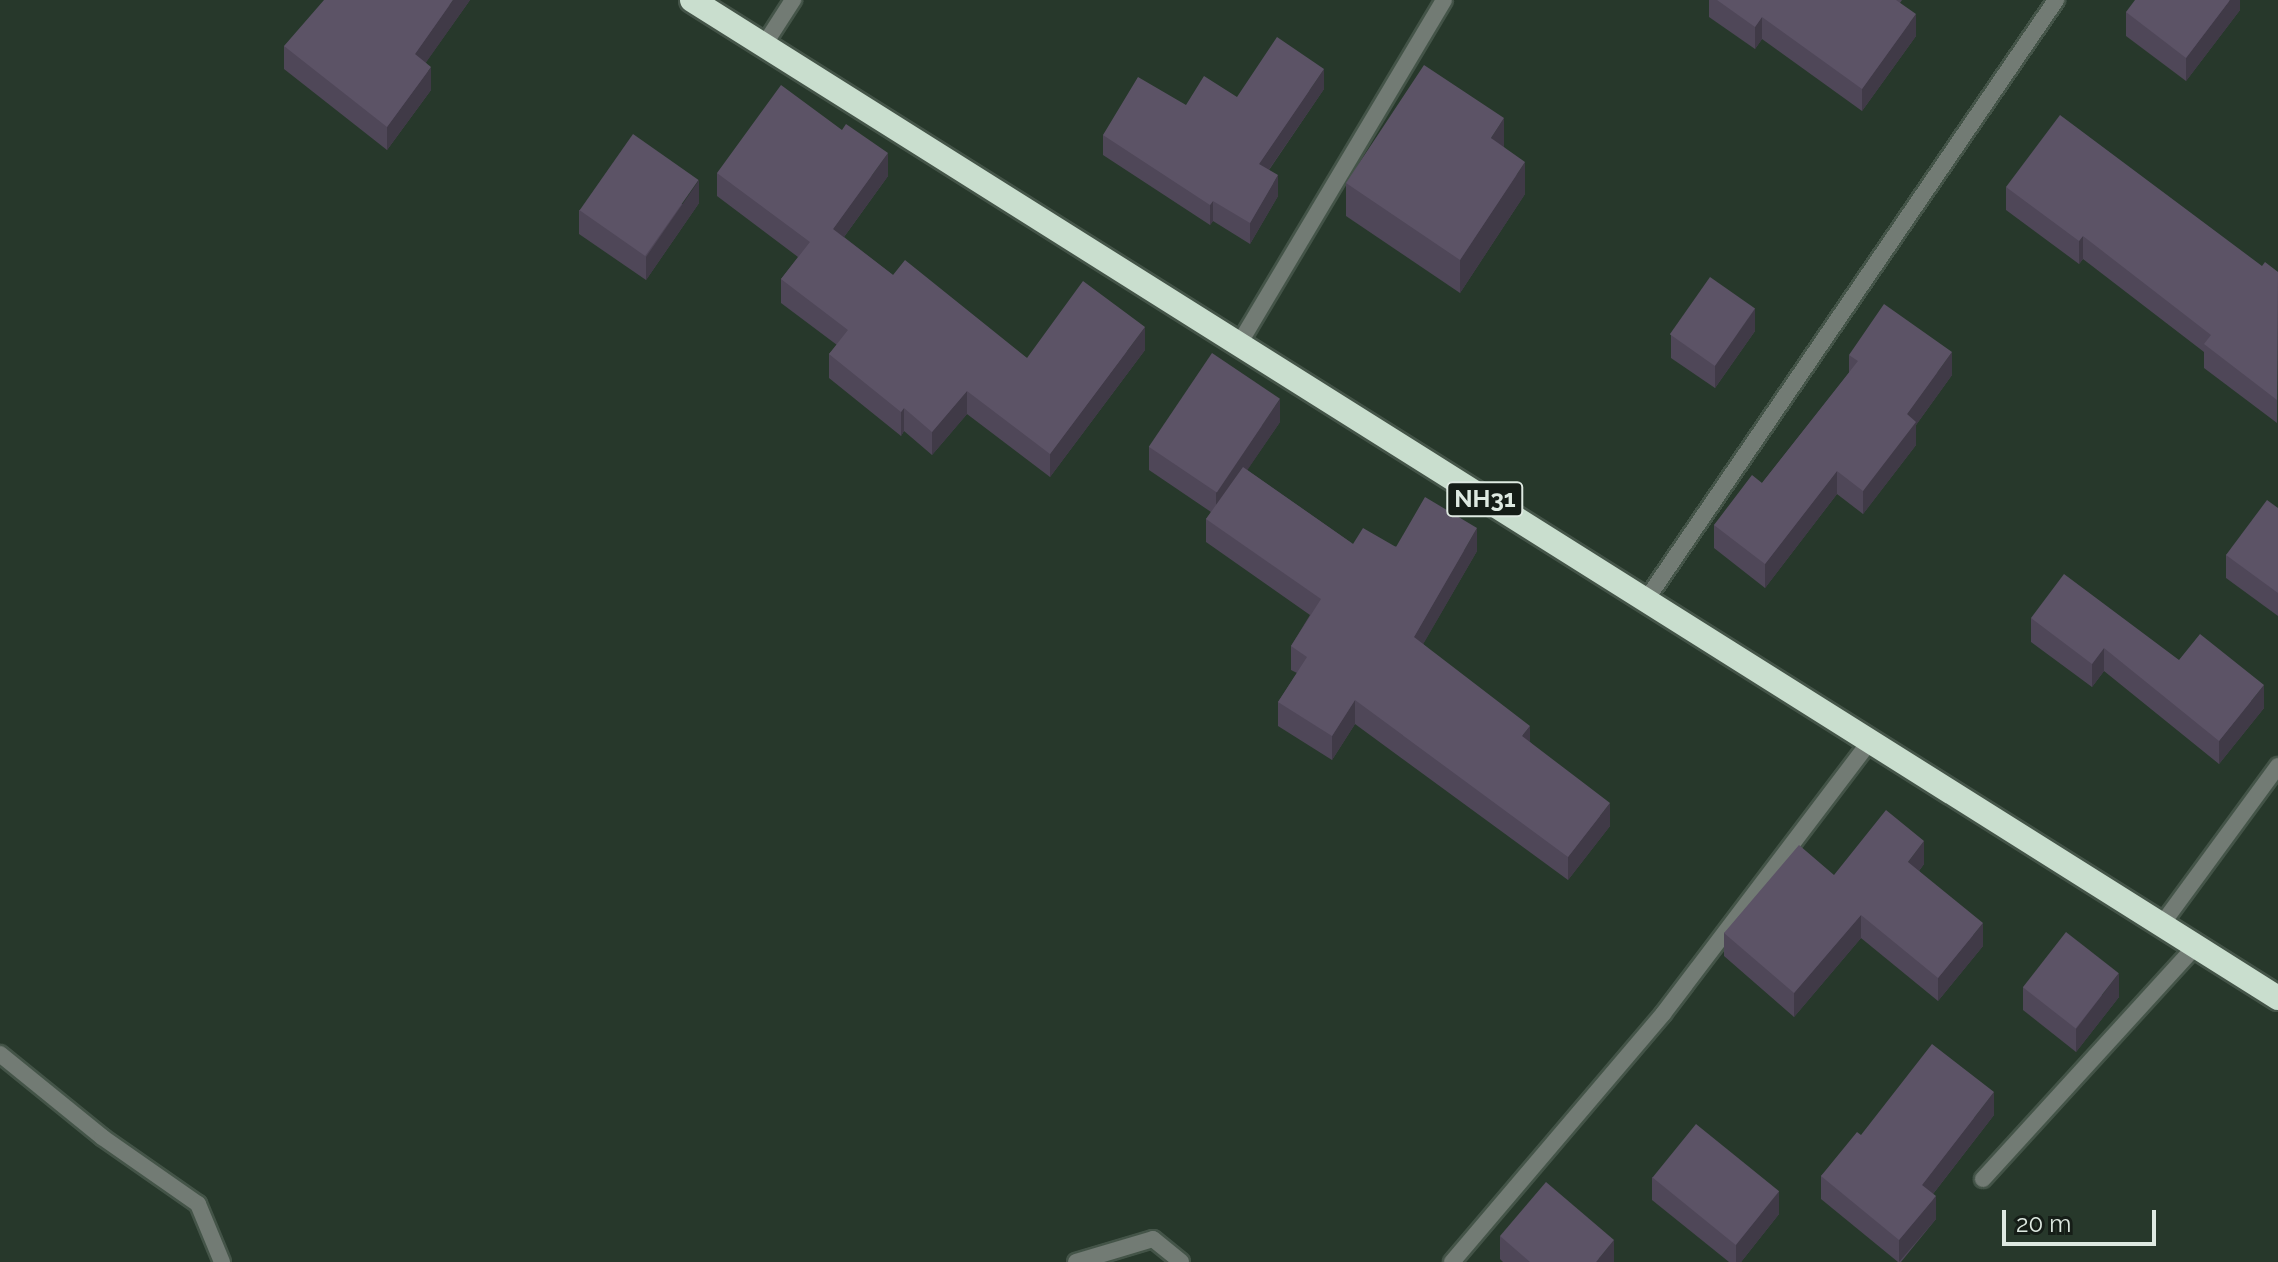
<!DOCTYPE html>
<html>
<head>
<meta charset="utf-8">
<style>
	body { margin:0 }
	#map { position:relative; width:2278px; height:1262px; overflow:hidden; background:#27382b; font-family:Raleway,sans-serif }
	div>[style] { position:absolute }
	.roads { filter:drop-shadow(2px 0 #445448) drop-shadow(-2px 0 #445448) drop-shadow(0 2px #445448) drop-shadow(0 -2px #445448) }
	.street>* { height:16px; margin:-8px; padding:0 8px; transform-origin:8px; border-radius:8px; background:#727b74 }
	.highway>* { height:24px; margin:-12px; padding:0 12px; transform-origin:12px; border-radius:12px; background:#c9dece }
	.wall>* { inset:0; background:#4f4758 }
	.shaded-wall>* { inset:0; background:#403a47 }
	.building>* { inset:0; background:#5c5366; transform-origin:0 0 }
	span { translate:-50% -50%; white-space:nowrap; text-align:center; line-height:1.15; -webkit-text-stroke:8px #151d17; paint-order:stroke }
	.shield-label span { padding:2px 6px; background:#151d17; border:2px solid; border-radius:6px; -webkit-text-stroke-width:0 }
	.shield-label { font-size:24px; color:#dee9e1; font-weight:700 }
	.scale { position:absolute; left:2002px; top:1210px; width:154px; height:36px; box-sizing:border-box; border:4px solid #dee9e1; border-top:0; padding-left:10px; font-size:24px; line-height:28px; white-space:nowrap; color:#dee9e1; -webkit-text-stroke:6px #151d17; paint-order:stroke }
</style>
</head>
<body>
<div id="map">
	<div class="roads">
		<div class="street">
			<div style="left:764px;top:45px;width:54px;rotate:-57.2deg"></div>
			<div style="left:1239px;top:344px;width:400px;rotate:-59.2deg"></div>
			<div style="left:1646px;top:600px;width:727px;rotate:-55.65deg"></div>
			<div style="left:2162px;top:924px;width:196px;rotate:-53.7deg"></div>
			<div style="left:0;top:1054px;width:132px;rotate:39.1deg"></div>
			<div style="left:102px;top:1137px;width:117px;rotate:34.9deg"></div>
			<div style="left:198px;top:1204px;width:63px;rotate:67.5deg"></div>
			<div style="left:1983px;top:1179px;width:316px;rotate:-47.6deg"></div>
			<div style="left:1076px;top:1262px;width:80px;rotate:-16.6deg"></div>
			<div style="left:1153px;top:1239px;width:36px;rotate:39deg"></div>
			<div style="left:1452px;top:1262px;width:326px;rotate:-49.6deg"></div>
			<div style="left:1663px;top:1014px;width:343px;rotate:-52.8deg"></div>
		</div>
		<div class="highway">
			<div style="left:692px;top:0;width:1874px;rotate:32.18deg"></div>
		</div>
	</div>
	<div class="wall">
		<div style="clip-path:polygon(470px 0,426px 62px,431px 90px,387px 150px,284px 69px,284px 46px)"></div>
		<div style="clip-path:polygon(1709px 0,1902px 0,1900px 3px,1916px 36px,1862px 111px,1762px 39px,1755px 49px,1709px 17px)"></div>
		<div style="clip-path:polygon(2240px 0,2240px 10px,2186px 81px,2126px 36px,2126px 12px)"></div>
		<div style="clip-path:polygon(1324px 89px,1269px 170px,1278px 196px,1250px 244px,1213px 221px,1210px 225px,1103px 155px,1103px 135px,1186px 105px,1237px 97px)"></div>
		<div style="clip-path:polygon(1504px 147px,1525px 194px,1460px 293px,1346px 216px,1346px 183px)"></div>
		<div style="clip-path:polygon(717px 173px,888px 176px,844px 237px,893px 275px,1027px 358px,1145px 350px,1050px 477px,967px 414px,932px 455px,904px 431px,901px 436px,829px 378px,829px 354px,837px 345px,781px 303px,781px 279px,798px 257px,717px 196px)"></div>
		<div style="clip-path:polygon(2006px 187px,2278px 272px,2277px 423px,2204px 368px,2204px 352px,2083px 259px,2079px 264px,2006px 210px)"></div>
		<div style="clip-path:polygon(699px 203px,646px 280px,579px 234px,579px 210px)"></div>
		<div style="clip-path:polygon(1755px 331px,1715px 388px,1671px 358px,1671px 335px)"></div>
		<div style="clip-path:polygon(1849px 355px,1952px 375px,1916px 425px,1916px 445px,1863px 514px,1837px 494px,1765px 588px,1714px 548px,1714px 525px,1762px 483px,1849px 373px)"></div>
		<div style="clip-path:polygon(1280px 422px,1247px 470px,1353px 544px,1477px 551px,1423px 644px,1530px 742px,1610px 826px,1568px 880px,1355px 724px,1332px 760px,1278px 726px,1278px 702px,1297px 673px,1291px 670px,1291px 646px,1310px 615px,1206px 542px,1206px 519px,1211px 512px,1149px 470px,1149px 447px)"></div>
		<div style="clip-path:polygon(2278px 508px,2278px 616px,2226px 578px,2226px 555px)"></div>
		<div style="clip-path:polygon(2031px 618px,2179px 660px,2264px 708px,2219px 764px,2104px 671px,2092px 687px,2031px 642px)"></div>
		<div style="clip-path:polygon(1924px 864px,1919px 871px,1983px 946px,1938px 1001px,1861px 938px,1794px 1017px,1724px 956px,1724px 933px,1834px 875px)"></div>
		<div style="clip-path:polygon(2023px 987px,2119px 997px,2076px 1052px,2023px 1010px)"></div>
		<div style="clip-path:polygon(1994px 1115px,1933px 1194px,1936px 1219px,1901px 1262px,1898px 1262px,1821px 1199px,1821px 1176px,1861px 1135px)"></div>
		<div style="clip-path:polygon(1652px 1177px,1779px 1214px,1741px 1262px,1729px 1262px,1652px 1200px)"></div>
		<div style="clip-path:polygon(1500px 1236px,1614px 1262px,1503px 1262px,1500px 1259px)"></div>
	</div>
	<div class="shaded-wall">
		<div style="clip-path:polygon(453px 0,470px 0,415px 78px,415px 54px)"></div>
		<div style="clip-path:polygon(2230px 0,2240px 0,2240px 10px,2186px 81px,2186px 58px)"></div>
		<div style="clip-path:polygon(1916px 14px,1916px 36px,1862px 111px,1862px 89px)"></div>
		<div style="clip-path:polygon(1762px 17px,1762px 39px,1755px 49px,1755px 27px)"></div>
		<div style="clip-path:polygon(431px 67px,431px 90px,387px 150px,387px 127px)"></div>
		<div style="clip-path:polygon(1324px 69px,1324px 89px,1259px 184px,1259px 164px)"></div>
		<div style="clip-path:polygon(1504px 118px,1504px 151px,1491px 138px)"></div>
		<div style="clip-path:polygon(888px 153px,888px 176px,833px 252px,833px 229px)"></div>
		<div style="clip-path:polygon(1525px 162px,1525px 194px,1460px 293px,1460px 260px)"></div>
		<div style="clip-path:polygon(1278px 175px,1278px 196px,1250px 244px,1250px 223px)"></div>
		<div style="clip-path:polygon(699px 180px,699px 203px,646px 280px,646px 257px)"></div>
		<div style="clip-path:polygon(1213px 201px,1213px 221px,1210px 225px,1210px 205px)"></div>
		<div style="clip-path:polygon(2083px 236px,2083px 259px,2079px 264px,2079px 241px)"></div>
		<div style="clip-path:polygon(1755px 308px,1755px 331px,1715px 388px,1715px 365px)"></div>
		<div style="clip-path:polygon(1145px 327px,1145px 350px,1050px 477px,1050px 454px)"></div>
		<div style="clip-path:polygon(1952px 352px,1952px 375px,1916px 425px,1916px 445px,1863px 514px,1863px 491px,1907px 414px)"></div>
		<div style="clip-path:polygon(967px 391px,967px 414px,932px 455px,932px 432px)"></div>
		<div style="clip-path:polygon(1280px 399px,1280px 422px,1216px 516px,1216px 492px)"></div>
		<div style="clip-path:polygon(904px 408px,904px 431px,901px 436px,901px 412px)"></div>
		<div style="clip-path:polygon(1837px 471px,1837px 494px,1765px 588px,1765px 564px)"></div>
		<div style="clip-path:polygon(1477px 528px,1477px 551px,1414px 660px,1414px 637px)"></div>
		<div style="clip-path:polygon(2104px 648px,2104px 671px,2092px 687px,2092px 664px)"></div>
		<div style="clip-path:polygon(2264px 685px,2264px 708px,2219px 764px,2219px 741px)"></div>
		<div style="clip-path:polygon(1355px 700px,1355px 724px,1332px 760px,1332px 736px)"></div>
		<div style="clip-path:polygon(1530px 726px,1530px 749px,1522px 736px)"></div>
		<div style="clip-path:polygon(1610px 803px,1610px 826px,1568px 880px,1568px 857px)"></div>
		<div style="clip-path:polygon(1924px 841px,1924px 864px,1908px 885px,1908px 862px)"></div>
		<div style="clip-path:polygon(1861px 915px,1861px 938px,1794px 1017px,1794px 993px)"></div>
		<div style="clip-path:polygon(1983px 923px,1983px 946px,1938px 1001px,1938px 978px)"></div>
		<div style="clip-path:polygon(2119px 973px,2119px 997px,2076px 1052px,2076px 1029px)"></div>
		<div style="clip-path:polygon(1994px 1092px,1994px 1115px,1922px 1208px,1922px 1185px)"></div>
		<div style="clip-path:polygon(1779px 1191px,1779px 1214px,1741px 1262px,1736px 1262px,1736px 1245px)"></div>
		<div style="clip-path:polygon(1936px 1196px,1936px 1219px,1899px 1262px,1899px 1240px)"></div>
		<div style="clip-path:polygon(1614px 1240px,1614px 1262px,1596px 1262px)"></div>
	</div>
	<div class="building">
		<div style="clip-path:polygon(324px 0,453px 0,415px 54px,431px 67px,387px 127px,284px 46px)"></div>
		<div style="clip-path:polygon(1717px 0,1896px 0,1916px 14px,1862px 89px,1762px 17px,1755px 27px)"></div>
		<div style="clip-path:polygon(2135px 0,2230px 0,2186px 58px,2126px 12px)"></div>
		<div style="clip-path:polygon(1277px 37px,1324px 69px,1259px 164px,1278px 175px,1250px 223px,1213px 201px,1210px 205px,1103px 135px,1138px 77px,1186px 105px,1204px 76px,1237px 97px)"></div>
		<div style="clip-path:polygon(1424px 65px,1504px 118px,1491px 138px,1525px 162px,1460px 260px,1346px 183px)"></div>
		<div style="clip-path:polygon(781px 85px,842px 130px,846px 124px,888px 153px,833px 229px,893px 275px,905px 260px,1027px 358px,1083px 281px,1145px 327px,1050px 454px,967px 391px,932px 432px,904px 408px,901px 412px,829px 354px,848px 330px,781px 279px,810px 242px,717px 173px)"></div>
		<div style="clip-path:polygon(2060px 115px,2262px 266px,2265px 262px,2278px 272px,2277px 400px,2204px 344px,2211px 335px,2083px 236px,2079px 241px,2006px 187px)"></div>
		<div style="left:633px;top:134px;width:80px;height:93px;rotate:35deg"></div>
		<div style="left:1710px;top:277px;width:55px;height:70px;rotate:35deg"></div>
		<div style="clip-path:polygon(1884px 304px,1952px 352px,1907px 414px,1916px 422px,1863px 491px,1837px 471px,1765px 564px,1714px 525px,1752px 475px,1762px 483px,1858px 361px,1849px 355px)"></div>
		<div style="left:1212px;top:353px;width:82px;height:113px;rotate:34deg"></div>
		<div style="clip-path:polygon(1243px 467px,1353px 544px,1363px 528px,1396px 547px,1425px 497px,1477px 528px,1414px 637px,1530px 726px,1522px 736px,1610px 803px,1568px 857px,1355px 700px,1332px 736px,1278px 702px,1307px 657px,1291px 646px,1321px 599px,1206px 519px)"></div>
		<div style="clip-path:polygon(2267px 500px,2278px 508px,2278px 593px,2226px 555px)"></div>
		<div style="clip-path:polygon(2064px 574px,2179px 660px,2200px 634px,2264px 685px,2219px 741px,2104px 648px,2092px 664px,2031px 618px)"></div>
		<div style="clip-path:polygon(1886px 810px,1924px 841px,1908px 862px,1983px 923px,1938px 978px,1861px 915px,1794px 993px,1724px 933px,1799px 845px,1834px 875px)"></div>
		<div style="left:2066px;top:932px;width:67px;height:70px;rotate:38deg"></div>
		<div style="clip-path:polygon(1932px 1044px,1994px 1092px,1922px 1185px,1936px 1196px,1899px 1240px,1821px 1176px,1857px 1132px,1861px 1135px)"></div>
		<div style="left:1696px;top:1124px;width:107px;height:69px;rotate:39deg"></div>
		<div style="clip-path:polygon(1546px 1182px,1614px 1240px,1596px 1262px,1530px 1262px,1500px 1236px)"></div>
	</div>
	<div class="shield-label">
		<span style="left:1485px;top:499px">NH31</span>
	</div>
	<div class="scale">20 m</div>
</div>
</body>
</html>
